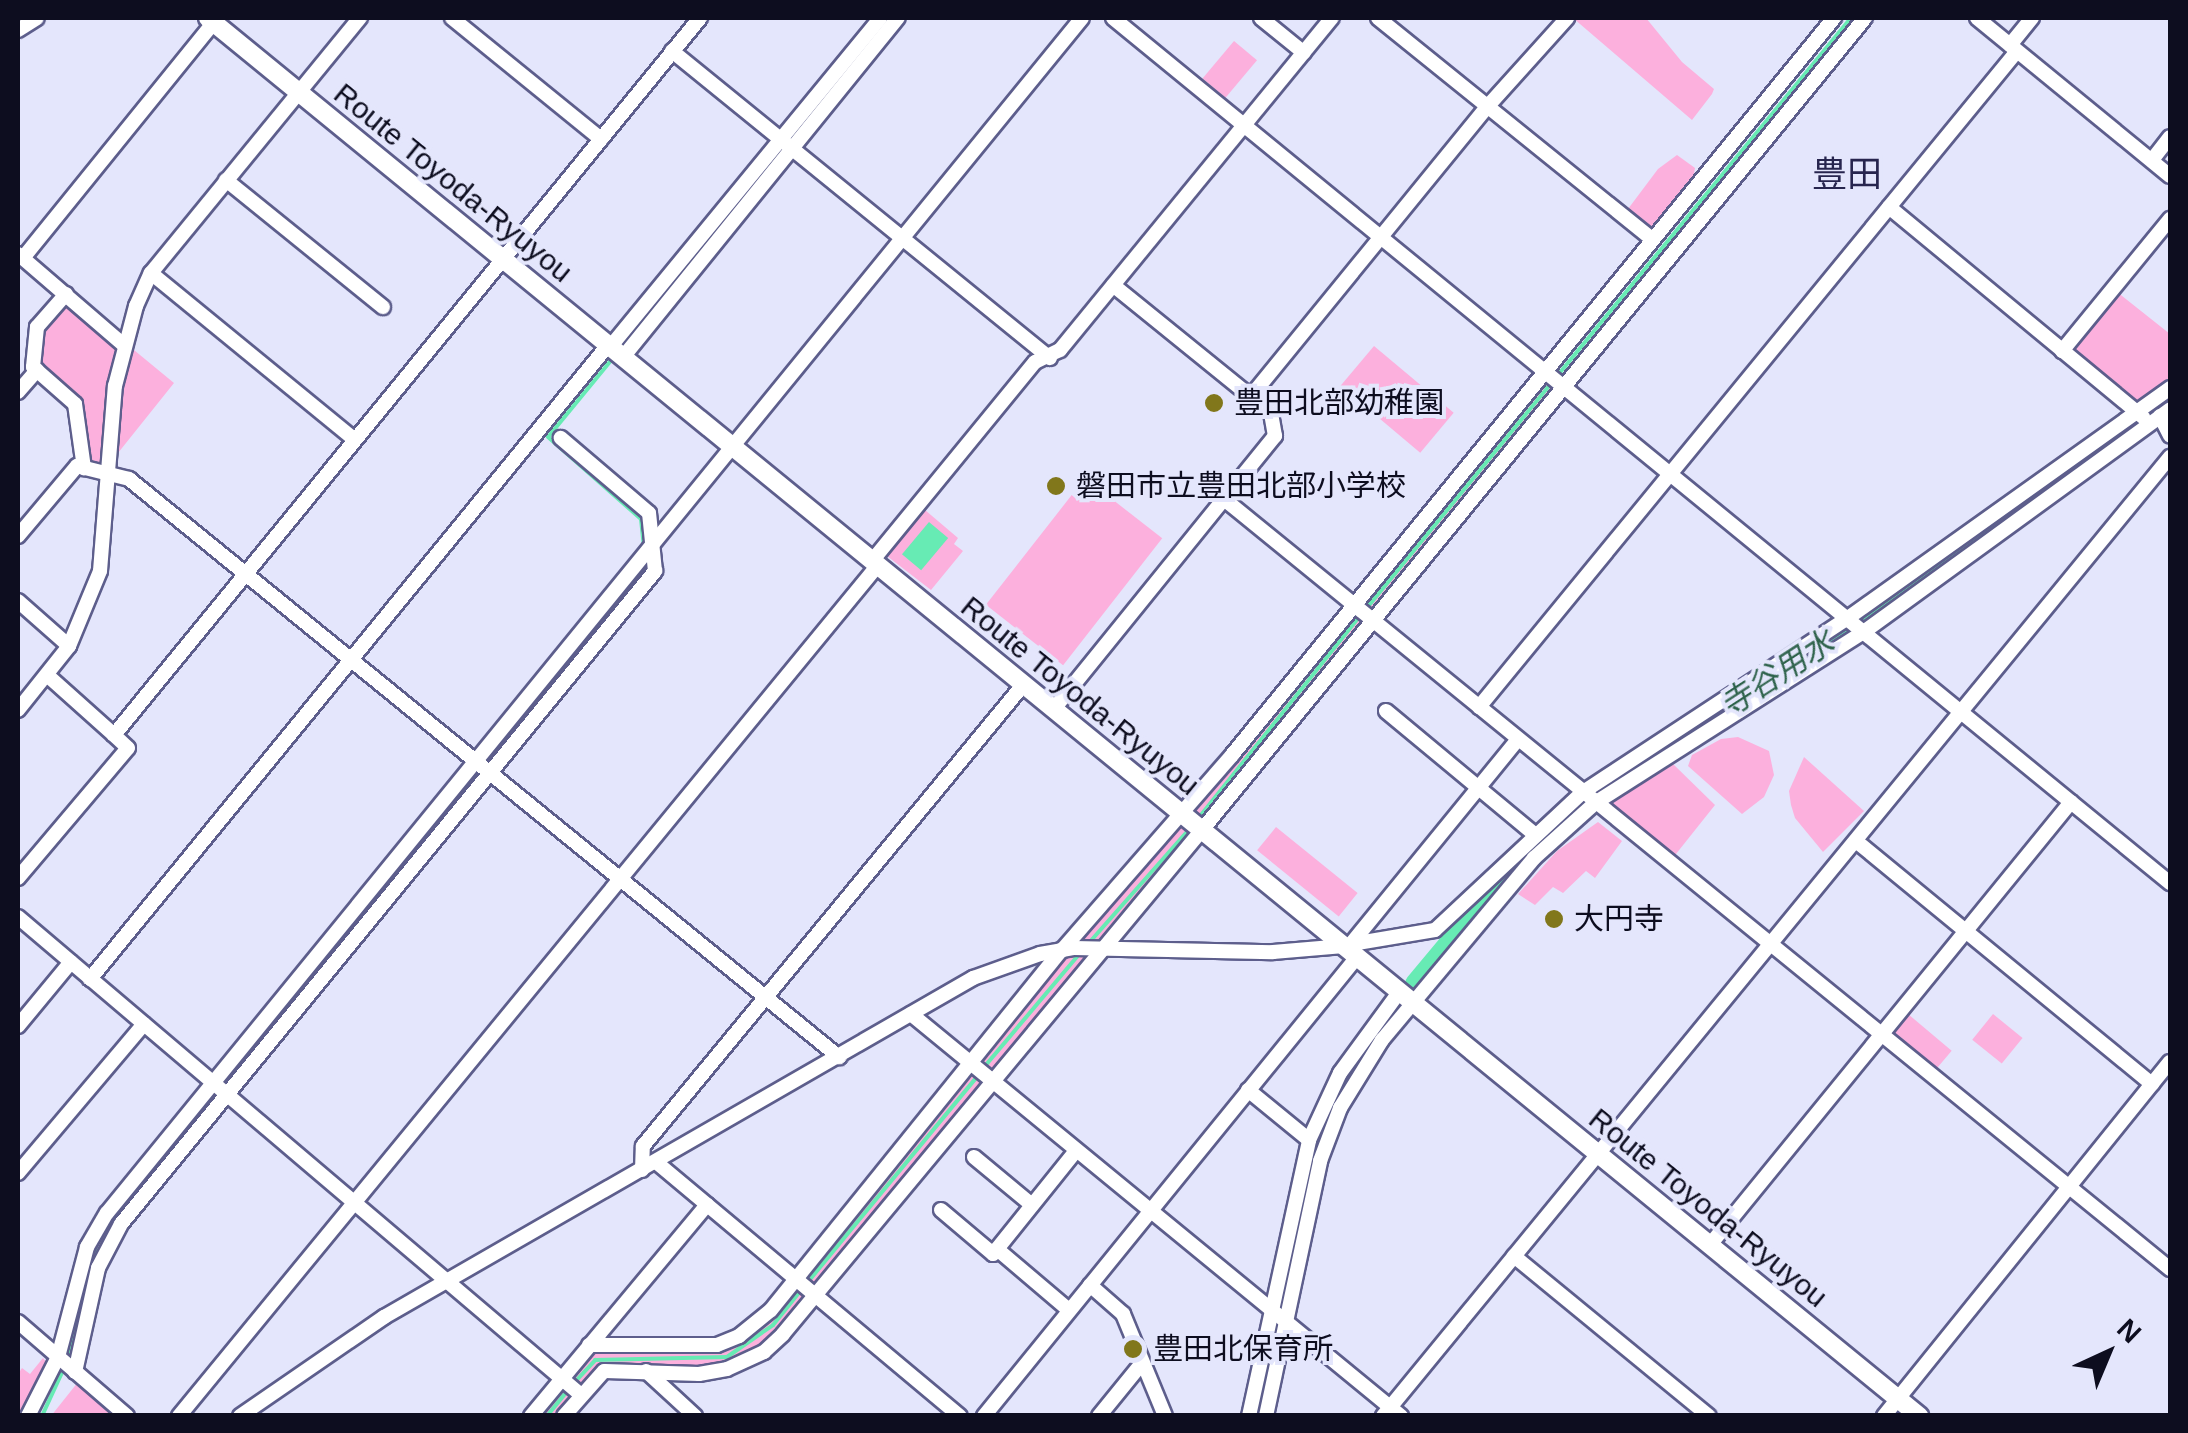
<!DOCTYPE html>
<html>
<head>
<meta charset="utf-8">
<style>
	body { margin:0 }
	#map { position:relative; width:2188px; height:1433px; overflow:hidden; background:#e4e6fc; font-family:Arial,"Noto Sans JP",sans-serif }
	div>[style] { position:absolute }
	.green>* { inset:0; background:#fcb0dd; transform-origin:0 0 }
	.water>* { inset:0; background:#67ebb4; transform-origin:0 0 }
	.stream>* { height:4px; margin:-2px; padding:0 2px; transform-origin:2px; border-radius:2px; background:#67ebb4 }
	.river>* { height:22px; margin:-11px; padding:0 11px; transform-origin:11px; border-radius:11px; background:#67ebb4 }
	.roads { filter:drop-shadow(2px 0 #5d5e8c) drop-shadow(-2px 0 #5d5e8c) drop-shadow(0 2px #5d5e8c) drop-shadow(0 -2px #5d5e8c) }
	.minor>* { height:14px; margin:-7px; padding:0 7px; transform-origin:7px; border-radius:7px; background:#fff }
	.major>* { height:18px; margin:-9px; padding:0 9px; transform-origin:9px; border-radius:9px; background:#fff }
	.dots>* { width:28px; height:28px; translate:-50% -50%; box-sizing:border-box; border:5px solid #e4e6fc; border-radius:50% }
	span { translate:-50% -50%; white-space:nowrap; text-align:center; line-height:1.15; -webkit-text-stroke:8px #e4e6fc; paint-order:stroke }
	.street-label { font-size:30px; color:#0d0d1f }
	.poi-label { font-size:30px; color:#0d0d1f }
	.left { translate:0 -50%; text-align:left }
	.water-label { font-size:32px; color:#2e624b; font-style:italic }
	.quarter-label { font-size:35px; color:#27254e }
	.frame { position:absolute; inset:0; border:20px solid #0d0d1f; pointer-events:none }
	.north { position:absolute; left:2058px; top:1303px; width:100px; height:100px; -webkit-text-stroke:8px #e4e6fc; paint-order:stroke; rotate:44deg; font-size:28px; font-weight:700; line-height:40px; text-align:center; color:#0d0d1f }
	.north::after { content:''; display:block; margin:auto; width:35px; height:45px; background:#0d0d1f; clip-path:polygon(50% 0,100% 100%,50% 72%,0 100%) }
</style>
</head>
<body>
<div id="map">
	<div class="green">
		<div style="clip-path:polygon(1573px 18px,1646px 18px,1682px 62px,1714px 89px,1712px 94px,1692px 120px)"></div>
		<div style="left:1234px;top:41px;width:30px;height:49px;rotate:40deg"></div>
		<div style="clip-path:polygon(1677px 155px,1695px 168px,1691px 191px,1657px 233px,1644px 232px,1625px 213px,1658px 169px)"></div>
		<div style="clip-path:polygon(2112px 288px,2170px 334px,2170px 409px,1865px 631px,1595px 803px,1468px 936px,1344px 1101px,1318px 1172px,1266px 1415px,1250px 1416px,1304px 1158px,1334px 1086px,1400px 991px,1485px 892px,1570px 806px,2143px 409px,2062px 351px)"></div>
		<div style="clip-path:polygon(66px 294px,174px 383px,110px 463px,109px 475px,84px 468px,77px 397px,37px 370px,37px 327px)"></div>
		<div style="left:1374px;top:346px;width:104px;height:52px;rotate:40deg"></div>
		<div style="clip-path:polygon(1545px 373px,1564px 387px,764px 1352px,709px 1372px,604px 1371px,566px 1415px,531px 1416px,589px 1345px,646px 1347px,739px 1336px,771px 1310px)"></div>
		<div style="left:1085px;top:478px;width:98px;height:161px;rotate:38deg"></div>
		<div style="clip-path:polygon(925px 510px,958px 538px,954px 544px,963px 551px,931px 590px,887px 556px)"></div>
		<div style="clip-path:polygon(1738px 737px,1769px 751px,1774px 775px,1764px 797px,1742px 814px,1688px 766px,1692px 755px,1721px 739px)"></div>
		<div style="clip-path:polygon(1804px 757px,1864px 811px,1823px 852px,1795px 818px,1791px 805px,1789px 791px)"></div>
		<div style="clip-path:polygon(1670px 761px,1715px 805px,1672px 859px,1603px 804px)"></div>
		<div style="clip-path:polygon(1598px 822px,1622px 841px,1595px 878px,1586px 871px,1563px 893px,1553px 887px,1535px 905px,1518px 894px,1557px 851px)"></div>
		<div style="left:1276px;top:827px;width:105px;height:30px;rotate:39deg"></div>
		<div style="left:1908px;top:1014px;width:57px;height:25px;rotate:40deg"></div>
		<div style="left:1993px;top:1014px;width:38px;height:33px;rotate:39deg"></div>
		<div style="clip-path:polygon(43px 1358px,52px 1369px,27px 1415px,18px 1415px,18px 1374px,22px 1368px,30px 1374px)"></div>
		<div style="clip-path:polygon(82px 1377px,127px 1416px,51px 1416px)"></div>
	</div>
	<div class="water">
		<div style="left:929px;top:522px;width:25px;height:42px;rotate:40deg"></div>
	</div>
	<div class="stream">
		<div style="left:18px;top:20px;width:4px;rotate:-34deg"></div>
		<div style="left:622px;top:347px;width:156px;rotate:-51deg"></div>
		<div style="left:613px;top:358px;width:102px;rotate:129.4deg"></div>
		<div style="left:548px;top:437px;width:124px;rotate:41.4deg"></div>
		<div style="left:641px;top:519px;width:30px;rotate:84deg"></div>
		<div style="left:1366px;top:609px;width:765px;rotate:-50.63deg"></div>
		<div style="left:1197px;top:820px;width:261px;rotate:-51.4deg"></div>
		<div style="left:1088px;top:944px;width:156px;rotate:-48.6deg"></div>
		<div style="left:985px;top:1066px;width:150px;rotate:-49.9deg"></div>
		<div style="left:131px;top:1194px;width:808px;rotate:-50.52deg"></div>
		<div style="left:645px;top:570px;width:7px;rotate:-90deg"></div>
		<div style="left:807px;top:1283px;width:271px;rotate:-50.5deg"></div>
		<div style="left:67px;top:1359px;width:121px;rotate:-75.6deg"></div>
		<div style="left:573px;top:1384px;width:33px;rotate:-47deg"></div>
		<div style="left:595px;top:1360px;width:132px;rotate:-1.3deg"></div>
		<div style="left:727px;top:1357px;width:56px;rotate:-34.8deg"></div>
		<div style="left:773px;top:1325px;width:45px;rotate:-51.3deg"></div>
		<div style="left:42px;top:1416px;width:53px;rotate:-65.4deg"></div>
		<div style="left:547px;top:1416px;width:32px;rotate:-51deg"></div>
	</div>
	<div class="river">
		<div style="left:1572px;top:810px;width:324px;rotate:-33.5deg"></div>
		<div style="left:1842px;top:631px;width:402px;rotate:-35.3deg"></div>
		<div style="left:1416px;top:984px;width:182px;rotate:-50.1deg"></div>
		<div style="left:1305px;top:1188px;width:75px;rotate:-72.1deg"></div>
		<div style="left:1328px;top:1117px;width:85px;rotate:-61deg"></div>
		<div style="left:1369px;top:1043px;width:47px;rotate:-51.9deg"></div>
		<div style="left:1258px;top:1416px;width:196px;rotate:-78.5deg"></div>
	</div>
	<div class="roads">
		<div class="minor">
			<div style="left:452px;top:18px;width:192px;rotate:39.1deg"></div>
			<div style="left:1113px;top:18px;width:1366px;rotate:39.3deg"></div>
			<div style="left:1261px;top:18px;width:55px;rotate:39.1deg"></div>
			<div style="left:1378px;top:18px;width:352px;rotate:38.9deg"></div>
			<div style="left:1977px;top:18px;width:249px;rotate:39.3deg"></div>
			<div style="left:18px;top:30px;width:22px;rotate:-32deg"></div>
			<div style="left:2010px;top:45px;width:35px;rotate:-51deg"></div>
			<div style="left:672px;top:51px;width:487px;rotate:39.1deg"></div>
			<div style="left:2152px;top:160px;width:29px;rotate:-52deg"></div>
			<div style="left:226px;top:180px;width:202px;rotate:39deg"></div>
			<div style="left:1889px;top:207px;width:330px;rotate:39.6deg"></div>
			<div style="left:18px;top:254px;width:141px;rotate:40.7deg"></div>
			<div style="left:23px;top:258px;width:304px;rotate:-51deg"></div>
			<div style="left:151px;top:273px;width:262px;rotate:39.3deg"></div>
			<div style="left:66px;top:294px;width:44px;rotate:131.3deg"></div>
			<div style="left:37px;top:327px;width:40px;rotate:95.7deg"></div>
			<div style="left:33px;top:367px;width:56px;rotate:41.4deg"></div>
			<div style="left:75px;top:404px;width:65px;rotate:82deg"></div>
			<div style="left:611px;top:346px;width:424px;rotate:-50.6deg"></div>
			<div style="left:2062px;top:351px;width:171px;rotate:-50.7deg"></div>
			<div style="left:624px;top:356px;width:435px;rotate:-51deg"></div>
			<div style="left:18px;top:392px;width:29px;rotate:-49deg"></div>
			<div style="left:1252px;top:395px;width:372px;rotate:-50.8deg"></div>
			<div style="left:1487px;top:107px;width:120px;rotate:-48deg"></div>
			<div style="left:2160px;top:416px;width:22px;rotate:63deg"></div>
			<div style="left:1224px;top:499px;width:1220px;rotate:39.14deg"></div>
			<div style="left:18px;top:536px;width:92px;rotate:-49.9deg"></div>
			<div style="left:77px;top:466px;width:54px;rotate:14deg"></div>
			<div style="left:129px;top:479px;width:916px;rotate:39.15deg"></div>
			<div style="left:872px;top:561px;width:257px;rotate:-50.7deg"></div>
			<div style="left:1035px;top:362px;width:28px;rotate:-26deg"></div>
			<div style="left:1060px;top:350px;width:429px;rotate:-50.7deg"></div>
			<div style="left:18px;top:601px;width:68px;rotate:41.4deg"></div>
			<div style="left:47px;top:675px;width:90px;rotate:41.8deg"></div>
			<div style="left:114px;top:735px;width:926px;rotate:-50.74deg"></div>
			<div style="left:1479px;top:707px;width:848px;rotate:-50.64deg"></div>
			<div style="left:18px;top:710px;width:82px;rotate:-51.4deg"></div>
			<div style="left:69px;top:646px;width:81px;rotate:-67.5deg"></div>
			<div style="left:100px;top:571px;width:186px;rotate:-85.4deg"></div>
			<div style="left:115px;top:386px;width:83px;rotate:-75.3deg"></div>
			<div style="left:136px;top:306px;width:36px;rotate:-66deg"></div>
			<div style="left:151px;top:273px;width:330px;rotate:-50.7deg"></div>
			<div style="left:1053px;top:710px;width:353px;rotate:-51deg"></div>
			<div style="left:1275px;top:436px;width:23px;rotate:-100deg"></div>
			<div style="left:1271px;top:413px;width:203px;rotate:-141deg"></div>
			<div style="left:1386px;top:711px;width:191px;rotate:39.7deg"></div>
			<div style="left:1856px;top:841px;width:383px;rotate:39.4deg"></div>
			<div style="left:18px;top:878px;width:170px;rotate:-49.8deg"></div>
			<div style="left:128px;top:748px;width:19px;rotate:-137deg"></div>
			<div style="left:18px;top:917px;width:739px;rotate:40.33deg"></div>
			<div style="left:1351px;top:944px;width:264px;rotate:-50.8deg"></div>
			<div style="left:1352px;top:944px;width:84px;rotate:-9.6deg"></div>
			<div style="left:1435px;top:930px;width:202px;rotate:-43deg"></div>
			<div style="left:1583px;top:792px;width:317px;rotate:-33.3deg"></div>
			<div style="left:1848px;top:618px;width:396px;rotate:-35.5deg"></div>
			<div style="left:90px;top:979px;width:820px;rotate:-50.74deg"></div>
			<div style="left:911px;top:1014px;width:634px;rotate:39.37deg"></div>
			<div style="left:18px;top:1026px;width:83px;rotate:-50.4deg"></div>
			<div style="left:1248px;top:1090px;width:79px;rotate:39.3deg"></div>
			<div style="left:974px;top:1157px;width:75px;rotate:39.6deg"></div>
			<div style="left:656px;top:1162px;width:396px;rotate:39.9deg"></div>
			<div style="left:642px;top:1170px;width:24px;rotate:-88deg"></div>
			<div style="left:643px;top:1146px;width:597px;rotate:-50.5deg"></div>
			<div style="left:18px;top:1173px;width:195px;rotate:-49.8deg"></div>
			<div style="left:941px;top:1210px;width:68px;rotate:40.2deg"></div>
			<div style="left:993px;top:1254px;width:131px;rotate:-51.2deg"></div>
			<div style="left:1709px;top:1246px;width:573px;rotate:-50.81deg"></div>
			<div style="left:997px;top:1249px;width:94px;rotate:40.3deg"></div>
			<div style="left:1514px;top:1256px;width:252px;rotate:39.4deg"></div>
			<div style="left:1090px;top:1285px;width:44px;rotate:41.3deg"></div>
			<div style="left:1123px;top:1314px;width:110px;rotate:67.6deg"></div>
			<div style="left:18px;top:1322px;width:144px;rotate:40.8deg"></div>
			<div style="left:589px;top:1345px;width:128px"></div>
			<div style="left:717px;top:1345px;width:24px;rotate:-22deg"></div>
			<div style="left:739px;top:1336px;width:41px;rotate:-39.1deg"></div>
			<div style="left:771px;top:1310px;width:463px;rotate:-51.1deg"></div>
			<div style="left:1062px;top:950px;width:259px;rotate:-48.9deg"></div>
			<div style="left:1232px;top:755px;width:952px;rotate:-50.76deg"></div>
			<div style="left:646px;top:1371px;width:67px;rotate:42.6deg"></div>
			<div style="left:75px;top:1372px;width:107px;rotate:-77.5deg"></div>
			<div style="left:98px;top:1268px;width:50px;rotate:-62.4deg"></div>
			<div style="left:121px;top:1224px;width:844px;rotate:-50.72deg"></div>
			<div style="left:655px;top:571px;width:58px;rotate:-95.9deg"></div>
			<div style="left:649px;top:513px;width:116px;rotate:-139.6deg"></div>
			<div style="left:28px;top:1416px;width:66px;rotate:-63deg"></div>
			<div style="left:58px;top:1357px;width:114px;rotate:-75.2deg"></div>
			<div style="left:87px;top:1247px;width:39px;rotate:-60deg"></div>
			<div style="left:107px;top:1213px;width:1542px;rotate:-50.79deg"></div>
			<div style="left:179px;top:1416px;width:1101px;rotate:-50.6deg"></div>
			<div style="left:240px;top:1416px;width:175px;rotate:-34.5deg"></div>
			<div style="left:384px;top:1317px;width:680px;rotate:-29.92deg"></div>
			<div style="left:973px;top:978px;width:71px;rotate:-19.7deg"></div>
			<div style="left:1040px;top:954px;width:35px;rotate:-10deg"></div>
			<div style="left:1074px;top:948px;width:199px;rotate:1.2deg"></div>
			<div style="left:1273px;top:952px;width:71px;rotate:-4.8deg"></div>
			<div style="left:531px;top:1416px;width:275px;rotate:-50.2deg"></div>
			<div style="left:564px;top:1416px;width:60px;rotate:-48.4deg"></div>
			<div style="left:604px;top:1371px;width:95px;rotate:1.8deg"></div>
			<div style="left:699px;top:1374px;width:28px;rotate:-10deg"></div>
			<div style="left:727px;top:1369px;width:41px;rotate:-24.7deg"></div>
			<div style="left:764px;top:1352px;width:26px;rotate:-43deg"></div>
			<div style="left:783px;top:1334px;width:655px;rotate:-50.26deg"></div>
			<div style="left:1202px;top:830px;width:1048px;rotate:-50.77deg"></div>
			<div style="left:984px;top:1416px;width:591px;rotate:-50.9deg"></div>
			<div style="left:1099px;top:1416px;width:68px;rotate:-50.9deg"></div>
			<div style="left:1249px;top:1416px;width:282px;rotate:-77.7deg"></div>
			<div style="left:1309px;top:1140px;width:74px;rotate:-65.2deg"></div>
			<div style="left:1340px;top:1073px;width:102px;rotate:-53.8deg"></div>
			<div style="left:1266px;top:1416px;width:261px;rotate:-78deg"></div>
			<div style="left:1320px;top:1161px;width:57px;rotate:-69.3deg"></div>
			<div style="left:1340px;top:1108px;width:80px;rotate:-58.3deg"></div>
			<div style="left:1382px;top:1040px;width:237px;rotate:-50.1deg"></div>
			<div style="left:1534px;top:858px;width:82px;rotate:-42deg"></div>
			<div style="left:1595px;top:803px;width:320px;rotate:-32.5deg"></div>
			<div style="left:1865px;top:631px;width:377px;rotate:-36deg"></div>
			<div style="left:1383px;top:1416px;width:1241px;rotate:-50.63deg"></div>
			<div style="left:1884px;top:1416px;width:455px;rotate:-51.1deg"></div>
		</div>
		<div class="major">
			<div style="left:208px;top:18px;width:2210px;rotate:39.25deg"></div>
		</div>
	</div>
	<div class="dots">
		<div style="left:1214px;top:403px;background:#81771b"></div>
		<div style="left:1056px;top:486px;background:#81771b"></div>
		<div style="left:1554px;top:919px;background:#81771b"></div>
		<div style="left:1133px;top:1349px;background:#81771b"></div>
	</div>
	<div class="street-label">
		<span style="left:453px;top:183px;rotate:39deg">Route Toyoda-Ryuyou</span>
		<span style="left:1080px;top:696px;rotate:39deg">Route Toyoda-Ryuyou</span>
		<span style="left:1708px;top:1208px;rotate:39deg">Route Toyoda-Ryuyou</span>
	</div>
	<div class="poi-label">
		<span class="left" style="left:1234px;top:403px">豊田北部幼稚園</span>
		<span class="left" style="left:1076px;top:486px">磐田市立豊田北部小学校</span>
		<span class="left" style="left:1574px;top:919px">大円寺</span>
		<span class="left" style="left:1153px;top:1349px">豊田北保育所</span>
	</div>
	<div class="water-label">
		<span style="left:1777px;top:674px;rotate:-33deg">寺谷用水</span>
	</div>
	<div class="quarter-label">
		<span style="left:1847px;top:174px">豊田</span>
	</div>
	<div class="frame"></div>
	<div class="north">N</div>
</div>
</body>
</html>
